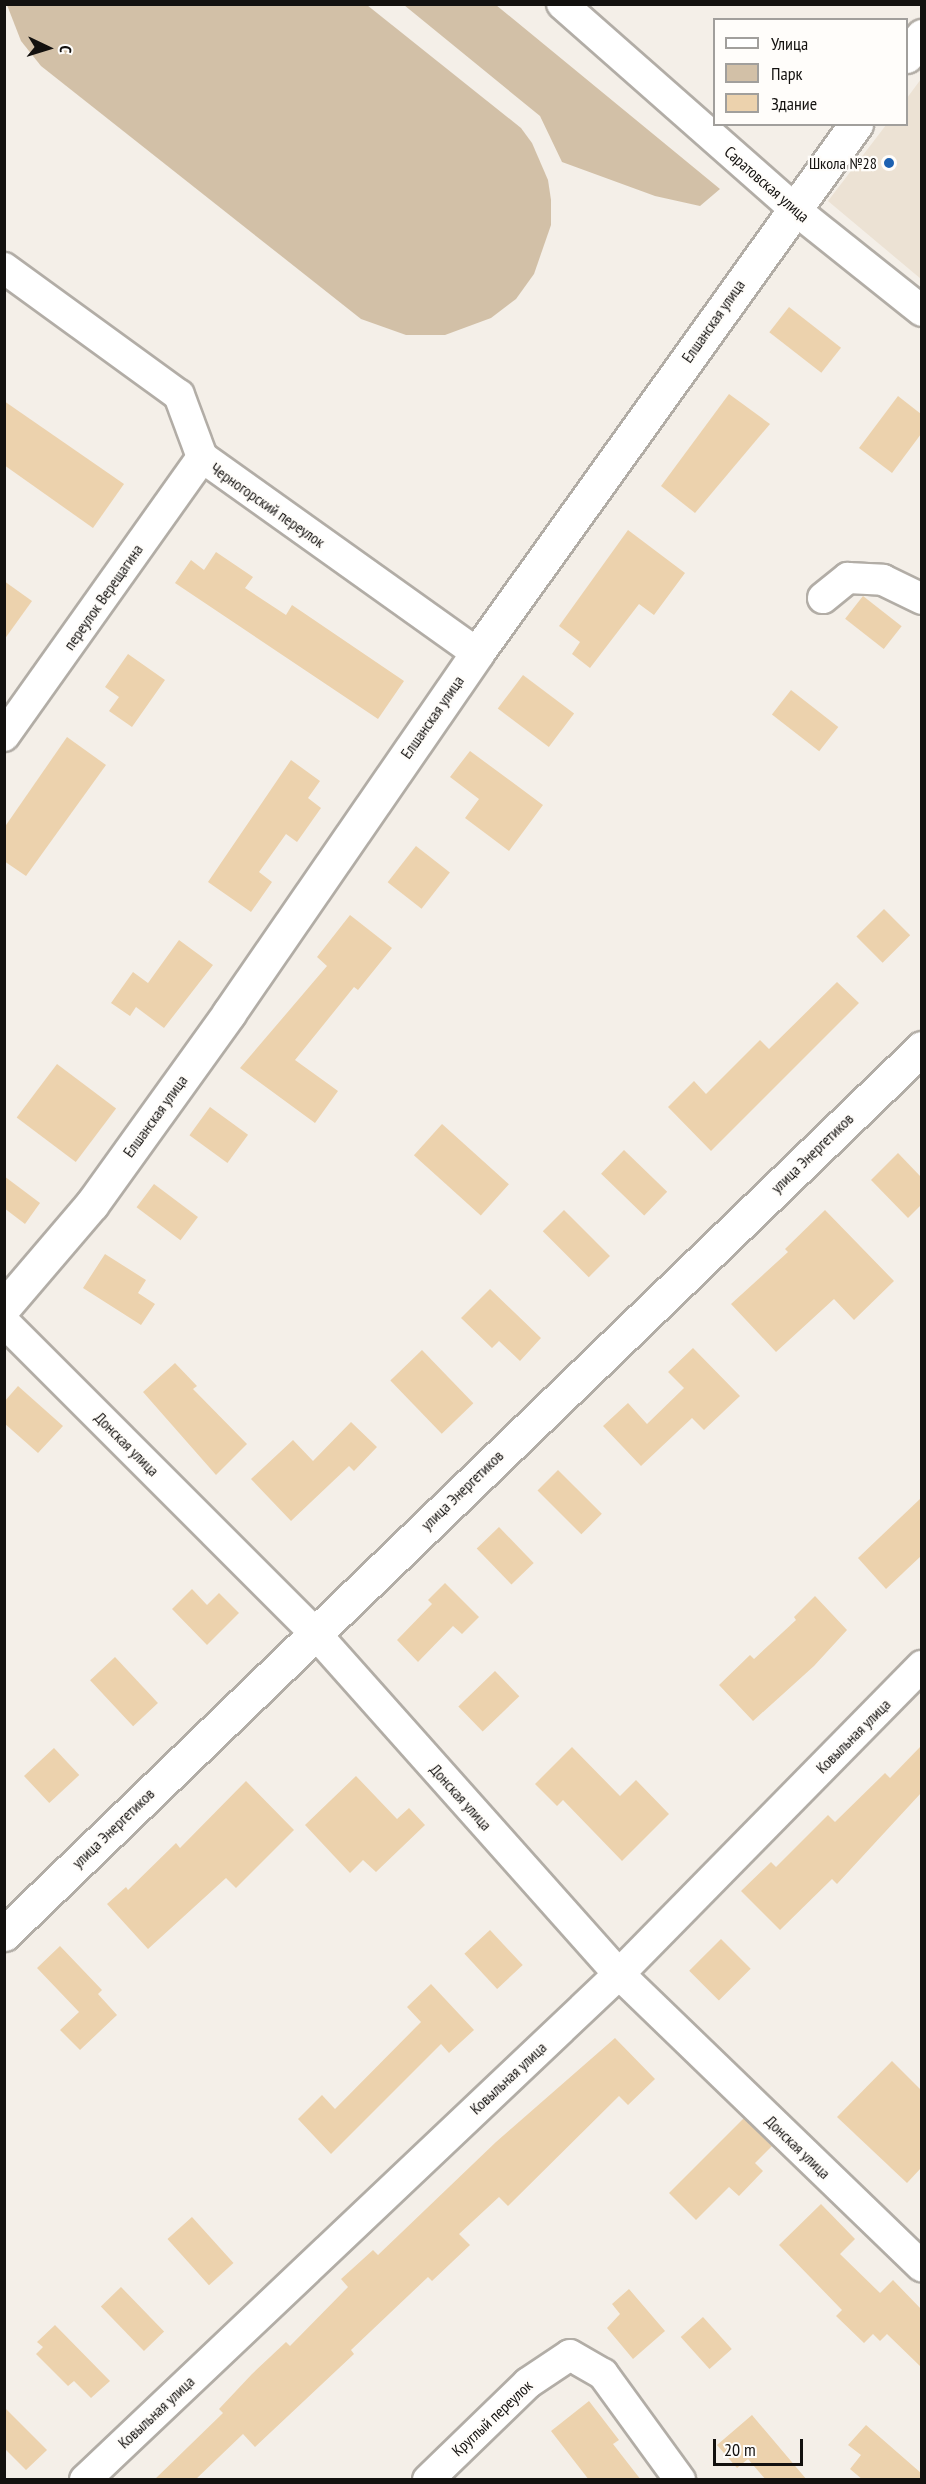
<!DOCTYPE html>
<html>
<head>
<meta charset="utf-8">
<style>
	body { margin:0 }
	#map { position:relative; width:926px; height:2484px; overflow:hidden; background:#f4efe8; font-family:"PT Sans Narrow",sans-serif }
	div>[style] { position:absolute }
	.built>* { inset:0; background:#ece2d4 }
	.green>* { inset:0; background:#d2c0a7 }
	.building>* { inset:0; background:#ecd2ad; transform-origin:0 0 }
	.roads { filter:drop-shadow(2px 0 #b2ada6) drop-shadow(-2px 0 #b2ada6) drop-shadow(0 2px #b2ada6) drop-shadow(0 -2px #b2ada6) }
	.minor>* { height:30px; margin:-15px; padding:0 15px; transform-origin:15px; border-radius:15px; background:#fff }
	.primary>* { height:33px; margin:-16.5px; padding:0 16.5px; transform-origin:16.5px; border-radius:16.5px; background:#fff }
	.dots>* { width:16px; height:16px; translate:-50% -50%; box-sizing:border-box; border:3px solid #fffdfa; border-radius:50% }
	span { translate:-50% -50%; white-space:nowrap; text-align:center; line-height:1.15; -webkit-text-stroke:4.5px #fffdfa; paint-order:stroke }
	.poi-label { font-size:16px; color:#13110f }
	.right { translate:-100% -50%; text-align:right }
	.street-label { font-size:16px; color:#13110f }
	.frame { position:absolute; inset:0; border:6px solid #13110f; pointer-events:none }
	.legend { position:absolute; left:713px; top:18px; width:195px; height:108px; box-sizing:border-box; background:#fffdfa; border:2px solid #a19f9c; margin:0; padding:8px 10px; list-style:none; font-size:18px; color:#13110f }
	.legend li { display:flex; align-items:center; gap:12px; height:30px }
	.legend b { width:30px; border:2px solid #a19f9c }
	.north { position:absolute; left:18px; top:18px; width:60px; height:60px; -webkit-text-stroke:4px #fffdfa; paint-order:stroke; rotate:94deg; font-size:16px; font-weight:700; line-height:24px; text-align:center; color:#13110f }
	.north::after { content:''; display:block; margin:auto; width:21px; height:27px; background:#13110f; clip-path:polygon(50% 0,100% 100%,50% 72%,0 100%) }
	.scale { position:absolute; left:713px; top:2439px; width:90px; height:27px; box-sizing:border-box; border:3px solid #13110f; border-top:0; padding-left:8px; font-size:18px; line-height:21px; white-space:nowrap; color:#13110f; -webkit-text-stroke:4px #fffdfa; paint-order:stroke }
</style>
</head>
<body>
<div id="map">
	<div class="built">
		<div style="clip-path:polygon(921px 79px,921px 279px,828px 201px,886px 125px,906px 124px,907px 98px)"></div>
	</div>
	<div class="green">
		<div style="clip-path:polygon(7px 5px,367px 5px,521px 128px,532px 143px,548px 180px,551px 200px,551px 225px,534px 274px,516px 299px,491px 318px,445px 335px,406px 335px,361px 319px,41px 66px,21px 41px)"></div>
		<div style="clip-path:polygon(404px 5px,496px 5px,720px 189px,700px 206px,655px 196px,562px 162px,540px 116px)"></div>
	</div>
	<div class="building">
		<div style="left:789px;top:307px;width:66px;height:32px;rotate:38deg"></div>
		<div style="clip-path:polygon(729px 394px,770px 424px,695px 513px,661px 486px)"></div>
		<div style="clip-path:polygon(898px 396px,921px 414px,921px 434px,892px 473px,859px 448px)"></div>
		<div style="clip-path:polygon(4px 401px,124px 484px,93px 528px,4px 465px)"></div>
		<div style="clip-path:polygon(628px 530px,685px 573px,654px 615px,639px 604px,590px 668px,572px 654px,580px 642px,559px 626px)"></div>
		<div style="clip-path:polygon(216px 552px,253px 577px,245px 588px,286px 615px,292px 605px,404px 681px,378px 719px,175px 583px,191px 560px,204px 570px)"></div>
		<div style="clip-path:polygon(4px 581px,32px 601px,4px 640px)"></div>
		<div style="left:863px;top:596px;width:49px;height:29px;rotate:38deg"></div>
		<div style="clip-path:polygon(128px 654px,165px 680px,132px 727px,109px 711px,119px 697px,105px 687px)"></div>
		<div style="left:523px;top:675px;width:64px;height:42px;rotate:37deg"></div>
		<div style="left:791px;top:690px;width:60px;height:31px;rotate:38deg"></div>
		<div style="clip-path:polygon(67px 737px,106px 765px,26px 876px,4px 861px,4px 828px)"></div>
		<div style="clip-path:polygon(470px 751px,543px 805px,509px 851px,465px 818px,479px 799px,450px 777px)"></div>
		<div style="clip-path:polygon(291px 760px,320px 781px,308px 798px,321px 808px,297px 842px,286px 834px,259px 872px,272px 882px,251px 912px,208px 882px)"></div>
		<div style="left:416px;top:846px;width:43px;height:46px;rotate:38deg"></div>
		<div style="left:884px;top:909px;width:37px;height:39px;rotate:45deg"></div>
		<div style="clip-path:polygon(350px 915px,392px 948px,358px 990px,354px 987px,295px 1060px,338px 1091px,315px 1123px,240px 1068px,327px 966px,317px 957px)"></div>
		<div style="clip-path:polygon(179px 940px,213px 965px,164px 1028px,136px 1007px,130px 1016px,111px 1003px,133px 972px,148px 983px)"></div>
		<div style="clip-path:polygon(837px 982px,859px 1003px,711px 1151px,668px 1107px,694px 1081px,706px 1094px,760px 1040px,769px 1049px)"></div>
		<div style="left:57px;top:1064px;width:74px;height:67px;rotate:37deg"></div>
		<div style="left:210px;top:1107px;width:47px;height:35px;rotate:36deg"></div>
		<div style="left:442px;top:1124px;width:90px;height:42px;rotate:42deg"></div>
		<div style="left:624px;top:1150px;width:60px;height:33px;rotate:44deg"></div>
		<div style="clip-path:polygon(898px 1153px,921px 1177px,921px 1205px,908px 1218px,871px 1180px)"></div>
		<div style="clip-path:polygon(4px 1176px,40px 1203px,25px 1224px,4px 1208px)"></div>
		<div style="left:154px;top:1184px;width:55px;height:29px;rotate:37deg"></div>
		<div style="left:564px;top:1210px;width:65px;height:30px;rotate:45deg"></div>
		<div style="clip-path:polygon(825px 1210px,894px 1281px,854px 1320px,834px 1299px,776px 1352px,731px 1304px,788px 1252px,785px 1249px)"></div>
		<div style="clip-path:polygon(105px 1254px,146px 1280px,138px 1293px,155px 1304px,141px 1325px,83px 1288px)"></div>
		<div style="clip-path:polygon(490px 1289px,541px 1338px,520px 1361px,499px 1341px,492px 1348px,461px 1318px)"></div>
		<div style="clip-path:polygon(693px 1348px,740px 1396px,704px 1430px,692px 1418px,641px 1466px,603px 1426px,628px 1403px,647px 1424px,684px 1388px,668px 1372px)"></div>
		<div style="left:422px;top:1350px;width:74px;height:44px;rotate:46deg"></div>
		<div style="clip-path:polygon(175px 1363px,197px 1386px,193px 1389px,247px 1444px,216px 1475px,143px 1392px)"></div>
		<div style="clip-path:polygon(18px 1386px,63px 1426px,38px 1453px,4px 1423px,4px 1402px)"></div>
		<div style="clip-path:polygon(351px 1422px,377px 1447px,354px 1471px,349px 1466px,291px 1521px,251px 1479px,293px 1440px,313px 1461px)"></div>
		<div style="left:558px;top:1470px;width:62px;height:29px;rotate:45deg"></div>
		<div style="clip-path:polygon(921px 1498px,921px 1556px,886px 1589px,858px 1558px)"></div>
		<div style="left:499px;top:1527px;width:50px;height:31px;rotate:46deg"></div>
		<div style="clip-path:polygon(445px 1583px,479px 1617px,462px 1634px,453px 1626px,418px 1662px,397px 1640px,432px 1604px,428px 1600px)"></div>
		<div style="clip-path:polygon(192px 1589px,207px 1605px,219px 1593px,239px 1613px,207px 1645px,172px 1609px)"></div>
		<div style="clip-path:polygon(815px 1596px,847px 1630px,814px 1666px,753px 1721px,719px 1685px,750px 1655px,754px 1659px,796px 1620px,794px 1617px)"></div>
		<div style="left:115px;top:1657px;width:63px;height:34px;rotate:47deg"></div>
		<div style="left:495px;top:1671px;width:35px;height:51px;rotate:46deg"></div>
		<div style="clip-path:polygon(921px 1746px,921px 1793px,837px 1884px,832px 1879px,780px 1930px,741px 1891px,771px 1862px,776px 1867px,828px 1815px,835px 1822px,885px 1773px,890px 1778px)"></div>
		<div style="clip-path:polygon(572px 1747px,620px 1796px,636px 1780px,669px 1814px,622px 1861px,563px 1800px,557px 1806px,535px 1784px)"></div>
		<div style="left:54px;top:1748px;width:37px;height:41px;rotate:47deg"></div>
		<div style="clip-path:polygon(356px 1776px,397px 1819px,409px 1808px,425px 1825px,376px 1872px,363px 1860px,350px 1873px,305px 1825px)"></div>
		<div style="clip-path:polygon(246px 1781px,294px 1830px,236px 1888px,226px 1878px,148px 1949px,107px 1904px,126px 1887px,128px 1890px,176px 1843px,180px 1848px)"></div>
		<div style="left:490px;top:1930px;width:48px;height:35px;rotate:47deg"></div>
		<div style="left:721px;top:1939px;width:42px;height:45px;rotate:45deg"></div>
		<div style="clip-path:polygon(60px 1946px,102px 1990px,98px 1994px,117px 2015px,80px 2050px,60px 2030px,79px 2012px,37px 1968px)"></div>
		<div style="clip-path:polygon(431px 1984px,474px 2030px,449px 2053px,441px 2044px,331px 2154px,298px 2119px,322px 2095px,335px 2109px,421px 2022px,407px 2007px)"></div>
		<div style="clip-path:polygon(615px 2038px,655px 2079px,628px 2105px,619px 2096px,508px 2206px,499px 2197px,459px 2234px,470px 2245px,432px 2281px,428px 2277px,351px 2350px,354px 2354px,255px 2447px,243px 2434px,195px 2480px,154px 2480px,223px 2413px,219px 2409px,252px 2374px,286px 2342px,290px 2346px,348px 2287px,341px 2279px,373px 2250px,378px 2255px,496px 2142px)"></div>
		<div style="clip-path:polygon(892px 2061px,921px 2090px,921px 2168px,907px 2183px,837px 2117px)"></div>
		<div style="clip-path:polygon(744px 2118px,772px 2146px,755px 2163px,763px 2171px,739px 2196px,729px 2187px,696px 2220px,669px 2193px)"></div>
		<div style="clip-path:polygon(821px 2204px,855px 2239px,840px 2254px,880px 2293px,893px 2280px,921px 2309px,921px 2367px,887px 2334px,880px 2341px,873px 2334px,864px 2343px,836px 2316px,842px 2310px,779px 2245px)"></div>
		<div style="left:192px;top:2217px;width:62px;height:33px;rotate:48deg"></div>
		<div style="left:121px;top:2287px;width:62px;height:28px;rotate:46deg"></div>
		<div style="clip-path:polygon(629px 2289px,665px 2331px,633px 2359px,607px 2328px,620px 2314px,612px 2304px)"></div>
		<div style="left:703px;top:2317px;width:43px;height:30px;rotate:48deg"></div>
		<div style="clip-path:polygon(55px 2325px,110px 2381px,91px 2398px,74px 2381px,68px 2386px,36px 2354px,43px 2347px,37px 2342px)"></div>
		<div style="clip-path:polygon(589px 2401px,619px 2440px,613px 2444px,641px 2480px,589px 2480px,551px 2431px)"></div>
		<div style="clip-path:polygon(4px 2407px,47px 2450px,26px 2470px,4px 2448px)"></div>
		<div style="clip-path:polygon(752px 2415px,807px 2480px,766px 2480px,748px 2459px,737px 2468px,717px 2445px)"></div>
		<div style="clip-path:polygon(866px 2425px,921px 2473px,921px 2480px,863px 2480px,850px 2469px,861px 2455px,848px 2445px)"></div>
	</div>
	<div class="roads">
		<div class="minor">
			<div style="left:562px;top:4px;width:308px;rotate:41.4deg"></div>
			<div style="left:793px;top:208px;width:165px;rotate:38.6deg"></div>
			<div style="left:4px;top:268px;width:216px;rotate:36deg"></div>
			<div style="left:179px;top:395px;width:66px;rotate:69.6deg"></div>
			<div style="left:202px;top:457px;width:338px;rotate:35.5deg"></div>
			<div style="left:823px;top:598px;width:32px;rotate:-39deg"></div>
			<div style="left:848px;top:578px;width:35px;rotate:3deg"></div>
			<div style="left:883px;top:580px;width:43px;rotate:26deg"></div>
			<div style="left:4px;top:736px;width:342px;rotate:-54.6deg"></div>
			<div style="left:4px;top:1322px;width:438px;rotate:45deg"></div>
			<div style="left:314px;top:1632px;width:458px;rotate:48.3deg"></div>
			<div style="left:619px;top:1974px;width:421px;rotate:44deg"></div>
			<div style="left:85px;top:2480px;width:736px;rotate:-43.46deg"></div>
			<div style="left:619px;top:1974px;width:432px;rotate:-45.5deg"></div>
			<div style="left:428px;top:2480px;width:139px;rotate:-44.1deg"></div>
			<div style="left:528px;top:2383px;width:50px;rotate:-33.7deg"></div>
			<div style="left:570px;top:2355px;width:38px;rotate:30deg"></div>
			<div style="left:603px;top:2374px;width:131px;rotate:54deg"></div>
		</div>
		<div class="primary">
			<div style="left:906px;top:56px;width:26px;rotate:-51deg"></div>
			<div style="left:4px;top:1307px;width:135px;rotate:-49.5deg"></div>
			<div style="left:92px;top:1204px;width:235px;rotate:-54.3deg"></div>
			<div style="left:229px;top:1013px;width:437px;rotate:-55.4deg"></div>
			<div style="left:477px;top:653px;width:651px;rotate:-54.38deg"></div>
			<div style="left:4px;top:1934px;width:1276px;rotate:-43.98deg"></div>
		</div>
	</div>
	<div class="dots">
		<div style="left:889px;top:163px;background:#1d61b1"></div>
	</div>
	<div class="poi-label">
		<span class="right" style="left:877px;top:163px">Школа №28</span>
	</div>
	<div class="street-label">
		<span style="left:767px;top:184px;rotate:41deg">Саратовская улица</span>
		<span style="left:713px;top:321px;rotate:-55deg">Елшанская улица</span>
		<span style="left:268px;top:505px;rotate:35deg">Черногорский переулок</span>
		<span style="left:103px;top:597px;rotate:-55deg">переулок Верещагина</span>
		<span style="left:432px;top:717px;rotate:-55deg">Елшанская улица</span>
		<span style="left:155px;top:1116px;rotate:-54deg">Елшанская улица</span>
		<span style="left:812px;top:1153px;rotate:-44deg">улица Энергетиков</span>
		<span style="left:127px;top:1444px;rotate:45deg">Донская улица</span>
		<span style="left:462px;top:1490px;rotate:-44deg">улица Энергетиков</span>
		<span style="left:853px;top:1736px;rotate:-45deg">Ковыльная улица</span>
		<span style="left:461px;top:1797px;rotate:48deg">Донская улица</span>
		<span style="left:113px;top:1828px;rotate:-44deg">улица Энергетиков</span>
		<span style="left:508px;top:2078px;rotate:-43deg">Ковыльная улица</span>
		<span style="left:798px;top:2147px;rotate:44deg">Донская улица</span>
		<span style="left:156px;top:2412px;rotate:-43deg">Ковыльная улица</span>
		<span style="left:492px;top:2418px;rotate:-43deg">Круглый переулок</span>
	</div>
	<div class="frame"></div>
	<ul class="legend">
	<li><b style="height:8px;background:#fff"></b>Улица</li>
	<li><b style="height:16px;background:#d2c0a7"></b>Парк</li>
	<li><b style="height:16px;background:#ecd2ad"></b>Здание</li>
	</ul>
	<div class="north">С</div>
	<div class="scale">20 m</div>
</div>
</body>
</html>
